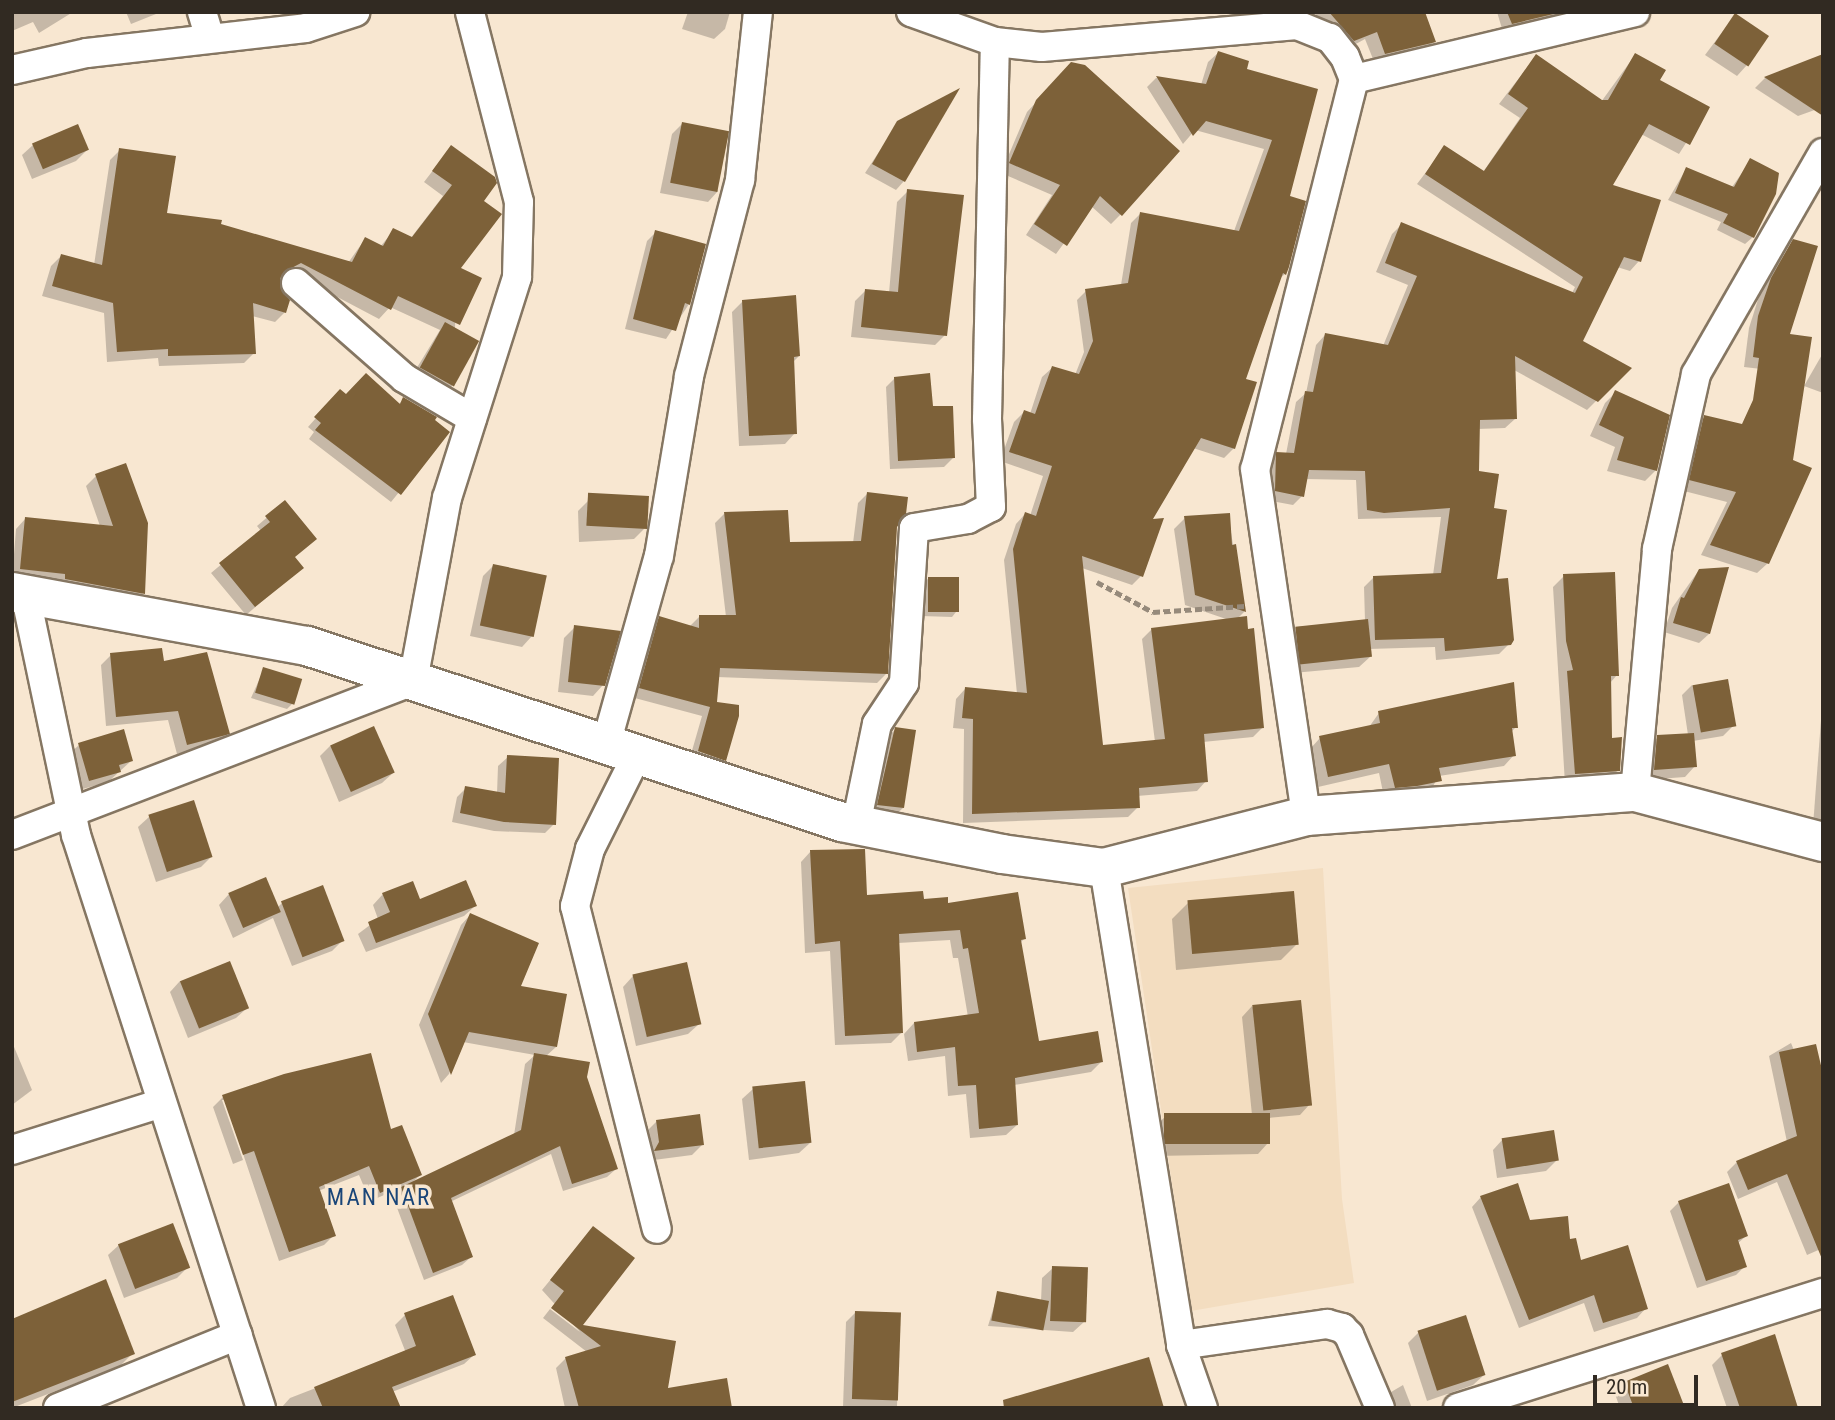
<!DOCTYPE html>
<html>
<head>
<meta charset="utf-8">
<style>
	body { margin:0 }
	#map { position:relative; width:1835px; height:1420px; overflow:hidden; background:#f8e7d1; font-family:"Roboto Condensed",sans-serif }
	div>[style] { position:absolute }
	.built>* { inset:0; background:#f3ddc0 }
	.shadow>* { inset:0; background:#0003 }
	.building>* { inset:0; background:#7d6139; transform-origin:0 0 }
	.path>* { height:4.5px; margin-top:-2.25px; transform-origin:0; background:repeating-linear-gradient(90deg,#968a7b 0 7px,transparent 0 10.5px) }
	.roads { filter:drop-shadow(2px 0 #857662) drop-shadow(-2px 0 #857662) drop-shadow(0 2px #857662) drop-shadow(0 -2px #857662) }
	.street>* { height:28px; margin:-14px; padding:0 14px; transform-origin:14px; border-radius:14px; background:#fff }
	.secondary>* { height:38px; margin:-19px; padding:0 19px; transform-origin:19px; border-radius:19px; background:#fff }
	span { translate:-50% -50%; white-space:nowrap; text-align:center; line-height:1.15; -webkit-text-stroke:7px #f8e7d1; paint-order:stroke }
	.quarter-label { font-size:23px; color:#194578; letter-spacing:2px }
	.frame { position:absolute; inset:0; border:14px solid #312a22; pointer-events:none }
	.scale { position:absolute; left:1593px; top:1375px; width:105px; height:32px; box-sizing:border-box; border:4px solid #312a22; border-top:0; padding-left:9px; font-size:21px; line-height:24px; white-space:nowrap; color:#312a22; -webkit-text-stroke:5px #f8e7d1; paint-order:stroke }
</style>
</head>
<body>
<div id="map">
	<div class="built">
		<div style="clip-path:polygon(1323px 868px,1342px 1199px,1354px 1283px,1191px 1311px,1128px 888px)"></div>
	</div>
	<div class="shadow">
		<div style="clip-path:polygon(12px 12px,73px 12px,39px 33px,33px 22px,12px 31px)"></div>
		<div style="clip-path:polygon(126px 12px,161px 12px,131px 24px)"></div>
		<div style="clip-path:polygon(688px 12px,730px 12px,725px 29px,714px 39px,682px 29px)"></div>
		<div style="clip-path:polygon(1242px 12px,1295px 12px,1243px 22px)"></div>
		<div style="clip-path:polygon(1315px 12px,1362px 12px,1434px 42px,1423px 52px,1375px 64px,1365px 39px,1343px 51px,1323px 32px)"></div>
		<div style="clip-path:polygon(1497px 12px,1595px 12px,1503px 32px)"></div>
		<div style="clip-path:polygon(1735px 15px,1747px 65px,1737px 76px,1705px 55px)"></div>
		<div style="clip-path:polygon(1218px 53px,1244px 70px,1315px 90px,1288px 197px,1285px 274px,1278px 280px,1244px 380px,1234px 448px,1224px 458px,1193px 448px,1150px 521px,1141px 576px,1132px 585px,1082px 568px,1101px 747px,1155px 742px,1142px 639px,1152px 629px,1229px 620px,1185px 605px,1174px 529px,1185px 518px,1228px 514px,1244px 612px,1237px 619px,1263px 727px,1253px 737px,1203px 742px,1206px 781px,1197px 791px,1137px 796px,1138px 807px,1128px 817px,963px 823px,964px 729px,953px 728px,956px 699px,965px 689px,1017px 694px,1004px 560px,1016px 524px,1025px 514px,1030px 516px,1043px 476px,1000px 461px,1014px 422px,1024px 412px,1030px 414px,1042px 377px,1052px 368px,1075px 375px,1084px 352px,1077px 300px,1086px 291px,1121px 285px,1131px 223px,1141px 213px,1234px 231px,1264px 149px,1195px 130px,1183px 144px,1147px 87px,1156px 78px,1201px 85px,1208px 62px)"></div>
		<div style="clip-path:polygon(1635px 55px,1657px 81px,1708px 108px,1679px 154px,1641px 134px,1610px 186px,1639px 261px,1630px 271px,1617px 267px,1581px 342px,1629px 368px,1587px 410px,1514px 370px,1515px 419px,1505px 428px,1478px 429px,1477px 472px,1492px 510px,1495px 581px,1509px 644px,1499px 654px,1436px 660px,1435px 647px,1369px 649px,1370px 657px,1359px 667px,1293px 673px,1285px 637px,1296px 627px,1365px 621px,1364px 587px,1373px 578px,1433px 575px,1441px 517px,1358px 519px,1356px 480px,1305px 479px,1302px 496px,1293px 505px,1266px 500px,1267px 464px,1277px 454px,1286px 454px,1296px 402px,1306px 393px,1316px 345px,1325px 335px,1383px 346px,1408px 285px,1376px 272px,1392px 234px,1402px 224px,1572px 293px,1575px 287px,1417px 184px,1445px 147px,1483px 172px,1520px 118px,1499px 104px,1536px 56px,1601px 102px)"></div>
		<div style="clip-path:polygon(1823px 56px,1823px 107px,1798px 116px,1755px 88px,1765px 78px)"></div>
		<div style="clip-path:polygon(1061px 75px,1121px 214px,1111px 224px,1091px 206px,1056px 254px,1026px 235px,1052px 195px,1001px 173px,1027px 112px)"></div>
		<div style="clip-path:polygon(898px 123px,904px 181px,896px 190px,865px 173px)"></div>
		<div style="clip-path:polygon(682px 124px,718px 191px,708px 202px,660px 193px,672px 134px)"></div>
		<div style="clip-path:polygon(33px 145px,87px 150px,76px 161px,32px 179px,22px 155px)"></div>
		<div style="clip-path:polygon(451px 147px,481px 201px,458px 269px,452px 386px,441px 397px,410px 379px,440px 330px,390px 307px,379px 319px,290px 272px,278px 278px,285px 312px,275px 322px,252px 316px,254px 353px,244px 363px,159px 366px,158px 358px,107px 362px,104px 313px,42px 296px,51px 266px,61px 256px,94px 265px,110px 160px,120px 150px,165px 215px,220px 225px,348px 263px,365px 239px,380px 247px,394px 230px,410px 239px,443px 196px,424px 182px)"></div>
		<div style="clip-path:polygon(1751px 160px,1753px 237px,1745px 244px,1717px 230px,1721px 222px,1668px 200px,1686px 169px,1732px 187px)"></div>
		<div style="clip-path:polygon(908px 191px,945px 335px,935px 345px,851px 337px,855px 301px,865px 291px,889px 293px,897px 202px)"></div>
		<div style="clip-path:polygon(656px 232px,689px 304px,666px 339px,625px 329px,647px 241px)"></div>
		<div style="clip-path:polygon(1793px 241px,1770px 370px,1744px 367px,1749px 328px,1761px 290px)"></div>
		<div style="clip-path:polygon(743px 301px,799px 356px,793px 362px,795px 433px,785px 444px,739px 446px,732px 312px)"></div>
		<div style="clip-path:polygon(1823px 353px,1823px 393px,1804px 386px)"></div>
		<div style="clip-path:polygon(895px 378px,932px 408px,953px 458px,944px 467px,890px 469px,886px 387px)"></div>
		<div style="clip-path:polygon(1616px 392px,1656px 470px,1645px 481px,1607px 471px,1615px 447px,1590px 436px,1605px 403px)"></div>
		<div style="clip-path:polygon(404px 399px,448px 432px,391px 502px,309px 439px,314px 432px,308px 427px,332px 400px,398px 405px)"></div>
		<div style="clip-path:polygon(1705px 417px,1768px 563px,1757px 573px,1701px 555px,1727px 502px,1680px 490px,1694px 427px)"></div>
		<div style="clip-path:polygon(96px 476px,143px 593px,133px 603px,12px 579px,16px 529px,26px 518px,100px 526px,86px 486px)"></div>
		<div style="clip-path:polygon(867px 494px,896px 526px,886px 674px,877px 683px,717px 677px,715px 704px,725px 760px,716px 769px,689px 761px,702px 716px,631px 697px,651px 628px,660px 618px,690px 626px,700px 616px,726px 617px,715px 523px,724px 514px,788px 543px,853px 543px,858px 503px)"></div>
		<div style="clip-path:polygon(588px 501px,645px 528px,634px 539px,579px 542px,578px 511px)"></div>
		<div style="clip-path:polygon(285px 502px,293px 558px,301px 568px,246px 615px,211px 573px,261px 531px,257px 526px)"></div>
		<div style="clip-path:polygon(493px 566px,532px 636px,522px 647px,470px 636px,483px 576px)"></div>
		<div style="clip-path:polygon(1699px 570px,1709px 634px,1699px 643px,1664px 632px,1672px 608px)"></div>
		<div style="clip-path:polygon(1564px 576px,1617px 675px,1610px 683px,1610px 740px,1618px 770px,1608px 781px,1565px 784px,1553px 587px)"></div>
		<div style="clip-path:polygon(928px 579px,956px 612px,952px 617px,921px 616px,923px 583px)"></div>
		<div style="clip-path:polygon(575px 627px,603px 685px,593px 696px,558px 692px,564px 638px)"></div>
		<div style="clip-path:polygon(111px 655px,162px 663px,228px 733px,218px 743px,177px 754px,168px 720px,106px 726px,101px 665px)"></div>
		<div style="clip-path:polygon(264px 669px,292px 704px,287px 709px,251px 698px)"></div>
		<div style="clip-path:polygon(1692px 685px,1734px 725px,1723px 736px,1693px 741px,1695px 766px,1685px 777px,1644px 780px,1647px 748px,1658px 737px,1688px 735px,1682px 695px)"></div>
		<div style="clip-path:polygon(1822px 707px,1823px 707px,1823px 828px,1813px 826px)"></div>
		<div style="clip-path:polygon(1379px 713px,1516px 727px,1511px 732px,1514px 755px,1504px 766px,1439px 776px,1430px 791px,1384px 797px,1379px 773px,1318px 787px,1310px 749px,1320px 738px,1369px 727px)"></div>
		<div style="clip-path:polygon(896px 729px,903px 808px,892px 818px,868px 815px,885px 739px)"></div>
		<div style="clip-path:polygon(79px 745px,131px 761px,108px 782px,79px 790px,68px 755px)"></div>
		<div style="clip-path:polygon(330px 746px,393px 773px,382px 783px,339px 802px,320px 756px)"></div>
		<div style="clip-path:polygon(508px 757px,554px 824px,545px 833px,494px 831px,452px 822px,457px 797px,466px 788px,497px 793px,498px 766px)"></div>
		<div style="clip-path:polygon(149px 817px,211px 857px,201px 867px,156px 882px,138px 827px)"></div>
		<div style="clip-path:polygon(811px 851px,865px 897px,947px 905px,1024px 939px,1020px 943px,1037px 1043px,1101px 1062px,1091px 1072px,1014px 1085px,1017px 1125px,1006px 1135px,970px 1138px,966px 1094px,948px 1096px,945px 1056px,908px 1061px,904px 1034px,914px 1023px,968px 1017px,958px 958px,953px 958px,950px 940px,898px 943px,902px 1032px,891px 1043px,835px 1045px,830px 951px,805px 953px,801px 862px)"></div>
		<div style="clip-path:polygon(229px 894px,277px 908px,282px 903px,343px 940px,332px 951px,292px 966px,273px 918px,233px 938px,219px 905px)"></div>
		<div style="clip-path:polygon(383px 894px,419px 902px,475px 906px,464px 916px,366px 952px,358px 934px,378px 919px,373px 905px)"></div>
		<div style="clip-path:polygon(1188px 903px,1297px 944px,1281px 960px,1176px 970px,1172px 919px)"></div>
		<div style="clip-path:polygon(470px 915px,556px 1047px,545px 1057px,585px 1077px,616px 1169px,607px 1177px,563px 1191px,551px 1154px,450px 1202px,471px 1257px,462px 1265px,424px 1280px,393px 1197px,401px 1188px,370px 1201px,359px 1175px,318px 1191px,334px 1235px,324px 1245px,279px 1261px,225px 1100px,222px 1100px,243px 1160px,233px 1164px,213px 1107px,223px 1097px,390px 1132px,420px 1175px,412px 1183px,514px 1135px,525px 1064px,535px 1055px,463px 1042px,449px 1074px,441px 1083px,419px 1025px,461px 925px)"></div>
		<div style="clip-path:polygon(633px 976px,699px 1024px,688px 1034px,636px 1046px,623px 987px)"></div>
		<div style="clip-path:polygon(180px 981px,247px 1008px,236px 1018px,188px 1038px,170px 992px)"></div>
		<div style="clip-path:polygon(1252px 1006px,1310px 1104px,1300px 1115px,1268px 1118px,1268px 1143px,1258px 1154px,1156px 1156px,1154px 1127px,1165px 1117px,1252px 1115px,1242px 1017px)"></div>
		<div style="clip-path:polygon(12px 1042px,32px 1090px,12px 1105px)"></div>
		<div style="clip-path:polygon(1791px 1043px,1823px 1121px,1823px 1248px,1807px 1255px,1777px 1182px,1738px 1199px,1727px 1172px,1736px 1163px,1787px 1142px,1769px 1056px)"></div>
		<div style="clip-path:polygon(753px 1089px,810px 1143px,799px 1153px,749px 1160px,742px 1099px)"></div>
		<div style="clip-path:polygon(657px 1121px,702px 1145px,692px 1155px,646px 1161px,646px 1132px)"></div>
		<div style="clip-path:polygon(1503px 1139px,1557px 1160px,1546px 1171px,1497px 1178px,1493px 1150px)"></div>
		<div style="clip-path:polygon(1481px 1197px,1568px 1241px,1579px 1262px,1646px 1308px,1637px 1318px,1594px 1332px,1584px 1303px,1519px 1328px,1472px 1207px)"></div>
		<div style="clip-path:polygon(1679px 1202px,1746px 1236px,1737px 1244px,1745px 1266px,1736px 1275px,1697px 1288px,1670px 1211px)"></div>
		<div style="clip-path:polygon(593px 1228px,580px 1326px,666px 1390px,730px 1408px,565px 1408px,556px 1368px,566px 1358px,587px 1352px,543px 1318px,550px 1309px,580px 1332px,542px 1290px)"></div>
		<div style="clip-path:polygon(119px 1245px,188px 1267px,177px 1278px,124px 1298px,108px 1255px)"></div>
		<div style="clip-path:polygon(1053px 1268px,1084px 1322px,1073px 1332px,988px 1326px,998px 1293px,1041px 1301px,1042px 1278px)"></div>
		<div style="clip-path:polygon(855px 1313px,899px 1314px,897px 1408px,843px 1407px,846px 1322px)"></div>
		<div style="clip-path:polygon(405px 1315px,474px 1355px,464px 1364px,392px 1392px,399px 1408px,281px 1408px,290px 1398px,406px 1353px,395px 1325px)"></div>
		<div style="clip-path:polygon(12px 1321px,133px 1353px,120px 1366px,12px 1408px)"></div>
		<div style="clip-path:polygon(1419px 1332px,1484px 1375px,1473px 1385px,1427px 1401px,1408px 1343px)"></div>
		<div style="clip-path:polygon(1774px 1337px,1798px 1408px,1727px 1408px,1712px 1365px,1722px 1355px)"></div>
		<div style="clip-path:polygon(1625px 1383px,1682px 1408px,1620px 1408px,1615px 1394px)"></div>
		<div style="clip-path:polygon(1403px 1385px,1412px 1408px,1390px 1408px,1386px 1395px)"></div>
	</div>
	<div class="building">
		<div style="clip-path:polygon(1329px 12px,1425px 12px,1436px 42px,1385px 54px,1377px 32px,1354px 41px)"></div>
		<div style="clip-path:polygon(1507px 12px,1562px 12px,1512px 24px)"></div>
		<div style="left:1735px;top:13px;width:41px;height:37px;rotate:34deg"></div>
		<div style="clip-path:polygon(1218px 51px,1249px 61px,1247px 69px,1318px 89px,1290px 196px,1306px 201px,1289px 267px,1286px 275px,1283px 273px,1246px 379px,1257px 382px,1235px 449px,1201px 438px,1153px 519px,1164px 518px,1143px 577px,1082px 556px,1103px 745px,1165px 739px,1151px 628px,1247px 616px,1248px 629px,1254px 628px,1264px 728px,1204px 734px,1208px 782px,1139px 788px,1140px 808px,972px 814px,973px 719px,962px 718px,965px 687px,1027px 693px,1013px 549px,1025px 512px,1036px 516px,1052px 466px,1009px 452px,1024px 410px,1035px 414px,1052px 366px,1079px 374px,1093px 341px,1085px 289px,1128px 283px,1140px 212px,1239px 231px,1272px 140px,1206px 121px,1193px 136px,1156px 76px,1206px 84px)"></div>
		<div style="clip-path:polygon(1635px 53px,1666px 70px,1660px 80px,1710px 107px,1690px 145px,1649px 124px,1613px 185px,1661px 200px,1641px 262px,1624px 257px,1583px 341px,1632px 368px,1598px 402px,1515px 356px,1517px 419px,1480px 420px,1479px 471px,1499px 474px,1494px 508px,1507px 510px,1497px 579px,1508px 578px,1514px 640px,1511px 645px,1445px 651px,1444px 638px,1375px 640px,1373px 576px,1441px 573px,1450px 508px,1384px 513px,1367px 510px,1365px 471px,1309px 470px,1304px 497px,1275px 491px,1276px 452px,1294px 453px,1305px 391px,1313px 392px,1325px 333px,1388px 345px,1417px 276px,1385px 263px,1401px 222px,1575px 293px,1583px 277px,1425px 174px,1444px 145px,1484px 171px,1528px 108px,1508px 94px,1536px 54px,1602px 100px,1608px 100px)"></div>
		<div style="clip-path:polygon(1823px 54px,1823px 116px,1764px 77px)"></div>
		<div style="clip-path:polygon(1071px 62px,1085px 65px,1180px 151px,1122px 216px,1100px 196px,1067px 246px,1034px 224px,1060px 185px,1009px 163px,1036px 100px)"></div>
		<div style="clip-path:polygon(960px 88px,905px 182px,872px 164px,897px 121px)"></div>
		<div style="left:682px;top:122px;width:48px;height:62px;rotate:11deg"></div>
		<div style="left:78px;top:124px;width:28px;height:50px;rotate:67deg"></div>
		<div style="clip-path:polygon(451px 145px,495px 177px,497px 183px,484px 201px,502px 214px,461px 268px,482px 278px,460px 325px,398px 296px,391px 310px,301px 263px,284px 272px,280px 279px,281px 289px,290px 300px,286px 313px,253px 303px,256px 354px,168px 356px,168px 349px,117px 352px,113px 303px,52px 286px,61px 254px,102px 265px,119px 148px,176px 156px,167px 213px,222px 220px,221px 224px,352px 262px,365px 237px,383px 246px,393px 228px,412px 237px,452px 185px,432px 171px)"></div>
		<div style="clip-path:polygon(1750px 158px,1779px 173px,1776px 194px,1754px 238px,1723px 223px,1728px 214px,1675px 193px,1686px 167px,1734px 187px)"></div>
		<div style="clip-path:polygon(907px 189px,964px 195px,947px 336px,861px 327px,865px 289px,898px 292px)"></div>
		<div style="clip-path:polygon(655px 230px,706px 244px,690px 305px,685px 303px,676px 331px,633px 319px)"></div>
		<div style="clip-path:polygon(1793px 239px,1818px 246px,1790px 334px,1812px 337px,1793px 460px,1812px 468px,1769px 564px,1710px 545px,1736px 492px,1689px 480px,1704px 415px,1742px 424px,1753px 400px,1759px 358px,1753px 357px,1758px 316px,1771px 278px)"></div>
		<div style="clip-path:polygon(796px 295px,800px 356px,794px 357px,797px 434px,749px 436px,742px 300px)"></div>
		<div style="left:445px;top:322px;width:39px;height:52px;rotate:29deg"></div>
		<div style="clip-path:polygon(366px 373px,400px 404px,403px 397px,437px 417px,435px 420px,450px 432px,401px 495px,315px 430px,321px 423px,314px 417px,340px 389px,346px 394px)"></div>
		<div style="clip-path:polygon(930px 373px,933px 406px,953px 406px,955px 458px,898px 461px,894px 377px)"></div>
		<div style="clip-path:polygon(1615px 390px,1670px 415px,1657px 471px,1617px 460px,1624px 437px,1599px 425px)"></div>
		<div style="clip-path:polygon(126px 463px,148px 523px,145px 594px,65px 579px,65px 574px,20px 569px,25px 517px,113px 526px,95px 474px)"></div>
		<div style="clip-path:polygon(867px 492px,908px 497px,906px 514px,897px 527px,888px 674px,720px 668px,717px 702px,739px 705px,739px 716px,726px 761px,698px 751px,710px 707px,639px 688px,659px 616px,699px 628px,699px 615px,736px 615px,724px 512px,788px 510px,790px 542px,861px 541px)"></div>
		<div style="left:649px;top:496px;width:33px;height:61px;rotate:93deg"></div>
		<div style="clip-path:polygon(285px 500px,317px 539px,295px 557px,304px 568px,255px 607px,219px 563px,270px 522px,265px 516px)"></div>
		<div style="clip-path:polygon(1230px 513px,1232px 545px,1236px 544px,1246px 612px,1195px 595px,1184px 516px)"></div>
		<div style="left:493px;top:564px;width:55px;height:63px;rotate:12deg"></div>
		<div style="clip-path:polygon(1729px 567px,1710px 634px,1673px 623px,1681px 597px,1684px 598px,1699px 569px)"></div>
		<div style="clip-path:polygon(1615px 572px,1619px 676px,1611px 676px,1612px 738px,1622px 737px,1620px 771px,1575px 774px,1567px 671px,1573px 670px,1566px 641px,1563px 574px)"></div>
		<div style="left:928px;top:577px;width:31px;height:35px"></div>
		<div style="left:1368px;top:619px;width:38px;height:73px;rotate:84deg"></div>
		<div style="clip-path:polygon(574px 625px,621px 631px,605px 686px,568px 682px)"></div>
		<div style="clip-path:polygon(162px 648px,164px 661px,207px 652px,230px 734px,187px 745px,178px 711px,116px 717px,110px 653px)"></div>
		<div style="left:263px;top:667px;width:41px;height:27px;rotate:17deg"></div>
		<div style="left:1728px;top:679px;width:48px;height:36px;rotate:80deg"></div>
		<div style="clip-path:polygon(1514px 682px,1518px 728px,1512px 728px,1516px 756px,1439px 768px,1442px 781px,1417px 786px,1395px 788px,1389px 764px,1328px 777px,1319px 736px,1380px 723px,1378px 711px)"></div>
		<div style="left:374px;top:726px;width:51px;height:48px;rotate:66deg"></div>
		<div style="clip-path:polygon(895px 727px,916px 730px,904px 808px,877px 805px)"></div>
		<div style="clip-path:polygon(124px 729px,133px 761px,119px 765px,121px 772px,89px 781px,78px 743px)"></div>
		<div style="clip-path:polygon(1694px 733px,1697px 767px,1654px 770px,1657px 735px)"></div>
		<div style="clip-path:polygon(507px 755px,559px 758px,556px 825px,504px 822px,460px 813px,465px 786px,505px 793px)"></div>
		<div style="left:194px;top:800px;width:60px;height:48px;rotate:72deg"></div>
		<div style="clip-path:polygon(865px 849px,867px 895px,923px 891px,924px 899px,948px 897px,948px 903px,1018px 892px,1026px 939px,1021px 940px,1039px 1041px,1098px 1031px,1103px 1062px,1015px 1078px,1018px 1125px,979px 1129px,976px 1085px,958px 1086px,955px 1047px,917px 1052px,914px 1022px,979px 1013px,968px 948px,963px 949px,960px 930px,899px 934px,903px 1033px,845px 1036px,840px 941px,815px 944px,810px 850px)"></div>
		<div style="left:266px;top:877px;width:38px;height:41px;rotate:67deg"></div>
		<div style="clip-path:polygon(466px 880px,477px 906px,376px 943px,368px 922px,390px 912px,382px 893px,413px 881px,420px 899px)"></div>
		<div style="left:323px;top:885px;width:60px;height:45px;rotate:69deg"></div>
		<div style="left:1294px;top:891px;width:54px;height:107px;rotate:85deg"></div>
		<div style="clip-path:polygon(470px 913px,539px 943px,521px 986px,567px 994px,557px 1047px,469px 1032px,451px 1075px,428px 1014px)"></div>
		<div style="left:230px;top:961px;width:51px;height:54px;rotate:68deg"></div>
		<div style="left:687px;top:962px;width:64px;height:56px;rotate:77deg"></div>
		<div style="left:1301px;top:1000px;width:106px;height:49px;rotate:84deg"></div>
		<div style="clip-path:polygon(1816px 1044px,1823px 1074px,1822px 1259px,1787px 1174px,1748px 1190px,1736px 1161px,1797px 1136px,1779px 1052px)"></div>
		<div style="clip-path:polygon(371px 1053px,391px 1129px,402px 1125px,422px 1175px,380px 1193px,369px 1166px,319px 1187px,336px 1236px,289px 1252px,254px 1151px,243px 1155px,222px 1095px,284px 1074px)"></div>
		<div style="clip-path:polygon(534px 1053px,590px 1062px,587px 1077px,618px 1169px,572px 1184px,560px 1146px,451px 1198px,473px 1257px,433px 1273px,401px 1187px,521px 1130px)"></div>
		<div style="left:805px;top:1081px;width:62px;height:53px;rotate:84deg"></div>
		<div style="left:1270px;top:1113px;width:31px;height:106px;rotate:90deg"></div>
		<div style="clip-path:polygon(700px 1114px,704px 1145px,654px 1151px,659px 1142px,656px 1120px)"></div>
		<div style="left:1554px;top:1130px;width:31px;height:53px;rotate:81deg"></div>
		<div style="clip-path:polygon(1518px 1183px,1530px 1220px,1568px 1216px,1570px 1239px,1576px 1238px,1581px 1260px,1628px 1245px,1648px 1309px,1603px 1323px,1594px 1295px,1529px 1320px,1480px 1196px)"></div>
		<div style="clip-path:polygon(1729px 1183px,1748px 1236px,1738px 1240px,1747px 1267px,1706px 1281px,1678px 1201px)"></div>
		<div style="left:173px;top:1223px;width:48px;height:59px;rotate:69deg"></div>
		<div style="clip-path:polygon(593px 1226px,635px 1258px,583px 1325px,676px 1341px,668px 1388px,727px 1378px,732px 1408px,579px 1408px,565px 1357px,601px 1346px,551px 1308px,564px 1291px,550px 1280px)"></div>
		<div style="left:1052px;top:1266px;width:36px;height:55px;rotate:2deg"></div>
		<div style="clip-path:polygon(106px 1279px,135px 1354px,12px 1402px,12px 1319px)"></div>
		<div style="left:997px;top:1291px;width:53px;height:30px;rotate:11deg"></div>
		<div style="clip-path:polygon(453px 1295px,476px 1355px,392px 1387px,401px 1408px,323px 1408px,314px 1387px,416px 1346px,404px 1313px)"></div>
		<div style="left:855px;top:1311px;width:46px;height:88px;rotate:2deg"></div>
		<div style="left:1466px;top:1315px;width:63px;height:51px;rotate:72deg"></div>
		<div style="clip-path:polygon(1775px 1334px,1798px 1408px,1740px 1408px,1721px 1353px)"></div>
		<div style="clip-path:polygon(1149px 1357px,1164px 1408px,1004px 1408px,1003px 1400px)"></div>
		<div style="clip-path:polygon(1668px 1364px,1685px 1408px,1634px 1408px,1624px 1382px)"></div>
	</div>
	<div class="path">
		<div style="left:1097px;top:582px;width:64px;rotate:28.2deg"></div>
		<div style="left:1153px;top:612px;width:92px;rotate:-3.7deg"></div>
	</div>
	<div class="roads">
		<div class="street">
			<div style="left:202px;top:12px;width:27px;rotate:73deg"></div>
			<div style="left:911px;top:12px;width:89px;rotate:19.7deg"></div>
			<div style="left:995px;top:42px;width:47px;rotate:6.1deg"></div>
			<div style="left:1042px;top:47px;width:256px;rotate:-4.9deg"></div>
			<div style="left:1297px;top:25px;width:35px;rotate:22deg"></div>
			<div style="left:1330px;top:38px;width:24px;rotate:52deg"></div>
			<div style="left:1345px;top:57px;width:24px;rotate:68deg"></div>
			<div style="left:1354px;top:79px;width:402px;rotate:104.2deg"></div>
			<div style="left:1255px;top:469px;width:351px;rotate:81.6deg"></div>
			<div style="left:12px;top:70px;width:77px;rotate:-12.8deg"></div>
			<div style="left:87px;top:53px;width:220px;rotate:-6.5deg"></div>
			<div style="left:306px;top:28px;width:52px;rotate:-18.1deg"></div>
			<div style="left:1354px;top:79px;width:289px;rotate:-13.4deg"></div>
			<div style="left:296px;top:283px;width:144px;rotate:41.3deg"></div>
			<div style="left:404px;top:378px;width:79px;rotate:30.5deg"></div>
			<div style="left:25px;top:593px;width:247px;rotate:78.1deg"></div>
			<div style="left:76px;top:835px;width:602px;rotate:72.11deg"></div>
			<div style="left:606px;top:744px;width:195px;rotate:-74.3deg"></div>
			<div style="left:659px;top:556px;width:182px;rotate:-80.5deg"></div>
			<div style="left:689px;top:376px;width:203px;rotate:-75.4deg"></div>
			<div style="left:740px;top:180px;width:169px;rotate:-83.9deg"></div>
			<div style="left:637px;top:755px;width:105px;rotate:116.6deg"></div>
			<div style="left:590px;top:849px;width:59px;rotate:104.7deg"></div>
			<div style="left:575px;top:906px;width:333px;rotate:75.8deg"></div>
			<div style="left:1635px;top:792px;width:244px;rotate:-84.8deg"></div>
			<div style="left:1657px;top:549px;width:179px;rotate:-77.4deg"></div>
			<div style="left:1696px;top:374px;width:255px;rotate:-60.1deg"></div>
			<div style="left:856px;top:825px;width:103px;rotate:-78.3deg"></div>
			<div style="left:877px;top:724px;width:49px;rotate:-56.6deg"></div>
			<div style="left:904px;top:683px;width:155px;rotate:-86.3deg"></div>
			<div style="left:914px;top:528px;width:55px;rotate:-9.5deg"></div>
			<div style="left:968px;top:519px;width:26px;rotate:-28deg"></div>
			<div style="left:991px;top:507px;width:88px;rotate:-92.6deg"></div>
			<div style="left:987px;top:419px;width:377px;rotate:-88.8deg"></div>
			<div style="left:12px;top:835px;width:430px;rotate:-21deg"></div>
			<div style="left:413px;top:681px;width:186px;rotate:-79.5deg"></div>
			<div style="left:447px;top:498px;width:232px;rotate:-72.4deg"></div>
			<div style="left:517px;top:277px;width:75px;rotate:-88.5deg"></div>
			<div style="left:519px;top:202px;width:196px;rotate:-104.5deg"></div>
			<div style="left:1104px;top:868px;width:483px;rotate:80.8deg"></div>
			<div style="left:1181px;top:1345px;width:67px;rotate:70.8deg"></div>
			<div style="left:12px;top:1150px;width:157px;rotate:-17.4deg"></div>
			<div style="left:1181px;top:1345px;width:148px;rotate:-8.2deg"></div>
			<div style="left:1327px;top:1324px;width:16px;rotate:15deg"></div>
			<div style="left:1342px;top:1328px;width:10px;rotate:45deg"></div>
			<div style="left:1349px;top:1335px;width:79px;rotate:67deg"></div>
			<div style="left:58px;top:1408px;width:194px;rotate:-22.1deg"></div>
			<div style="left:1458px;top:1408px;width:383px;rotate:-17.5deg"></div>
		</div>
		<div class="secondary">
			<div style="left:12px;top:592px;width:300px;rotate:10.4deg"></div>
			<div style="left:307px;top:646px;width:563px;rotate:18.21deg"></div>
			<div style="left:842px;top:822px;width:163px;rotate:11.3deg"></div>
			<div style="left:1002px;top:854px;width:103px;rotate:7.8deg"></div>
			<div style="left:1104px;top:868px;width:209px;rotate:-14.4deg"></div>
			<div style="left:1306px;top:816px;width:330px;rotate:-4.2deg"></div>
			<div style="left:1635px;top:792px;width:195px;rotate:14.9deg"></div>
		</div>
	</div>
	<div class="quarter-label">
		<span style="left:379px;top:1198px">MAN NAR</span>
	</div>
	<div class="frame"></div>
	<div class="scale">20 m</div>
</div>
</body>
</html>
